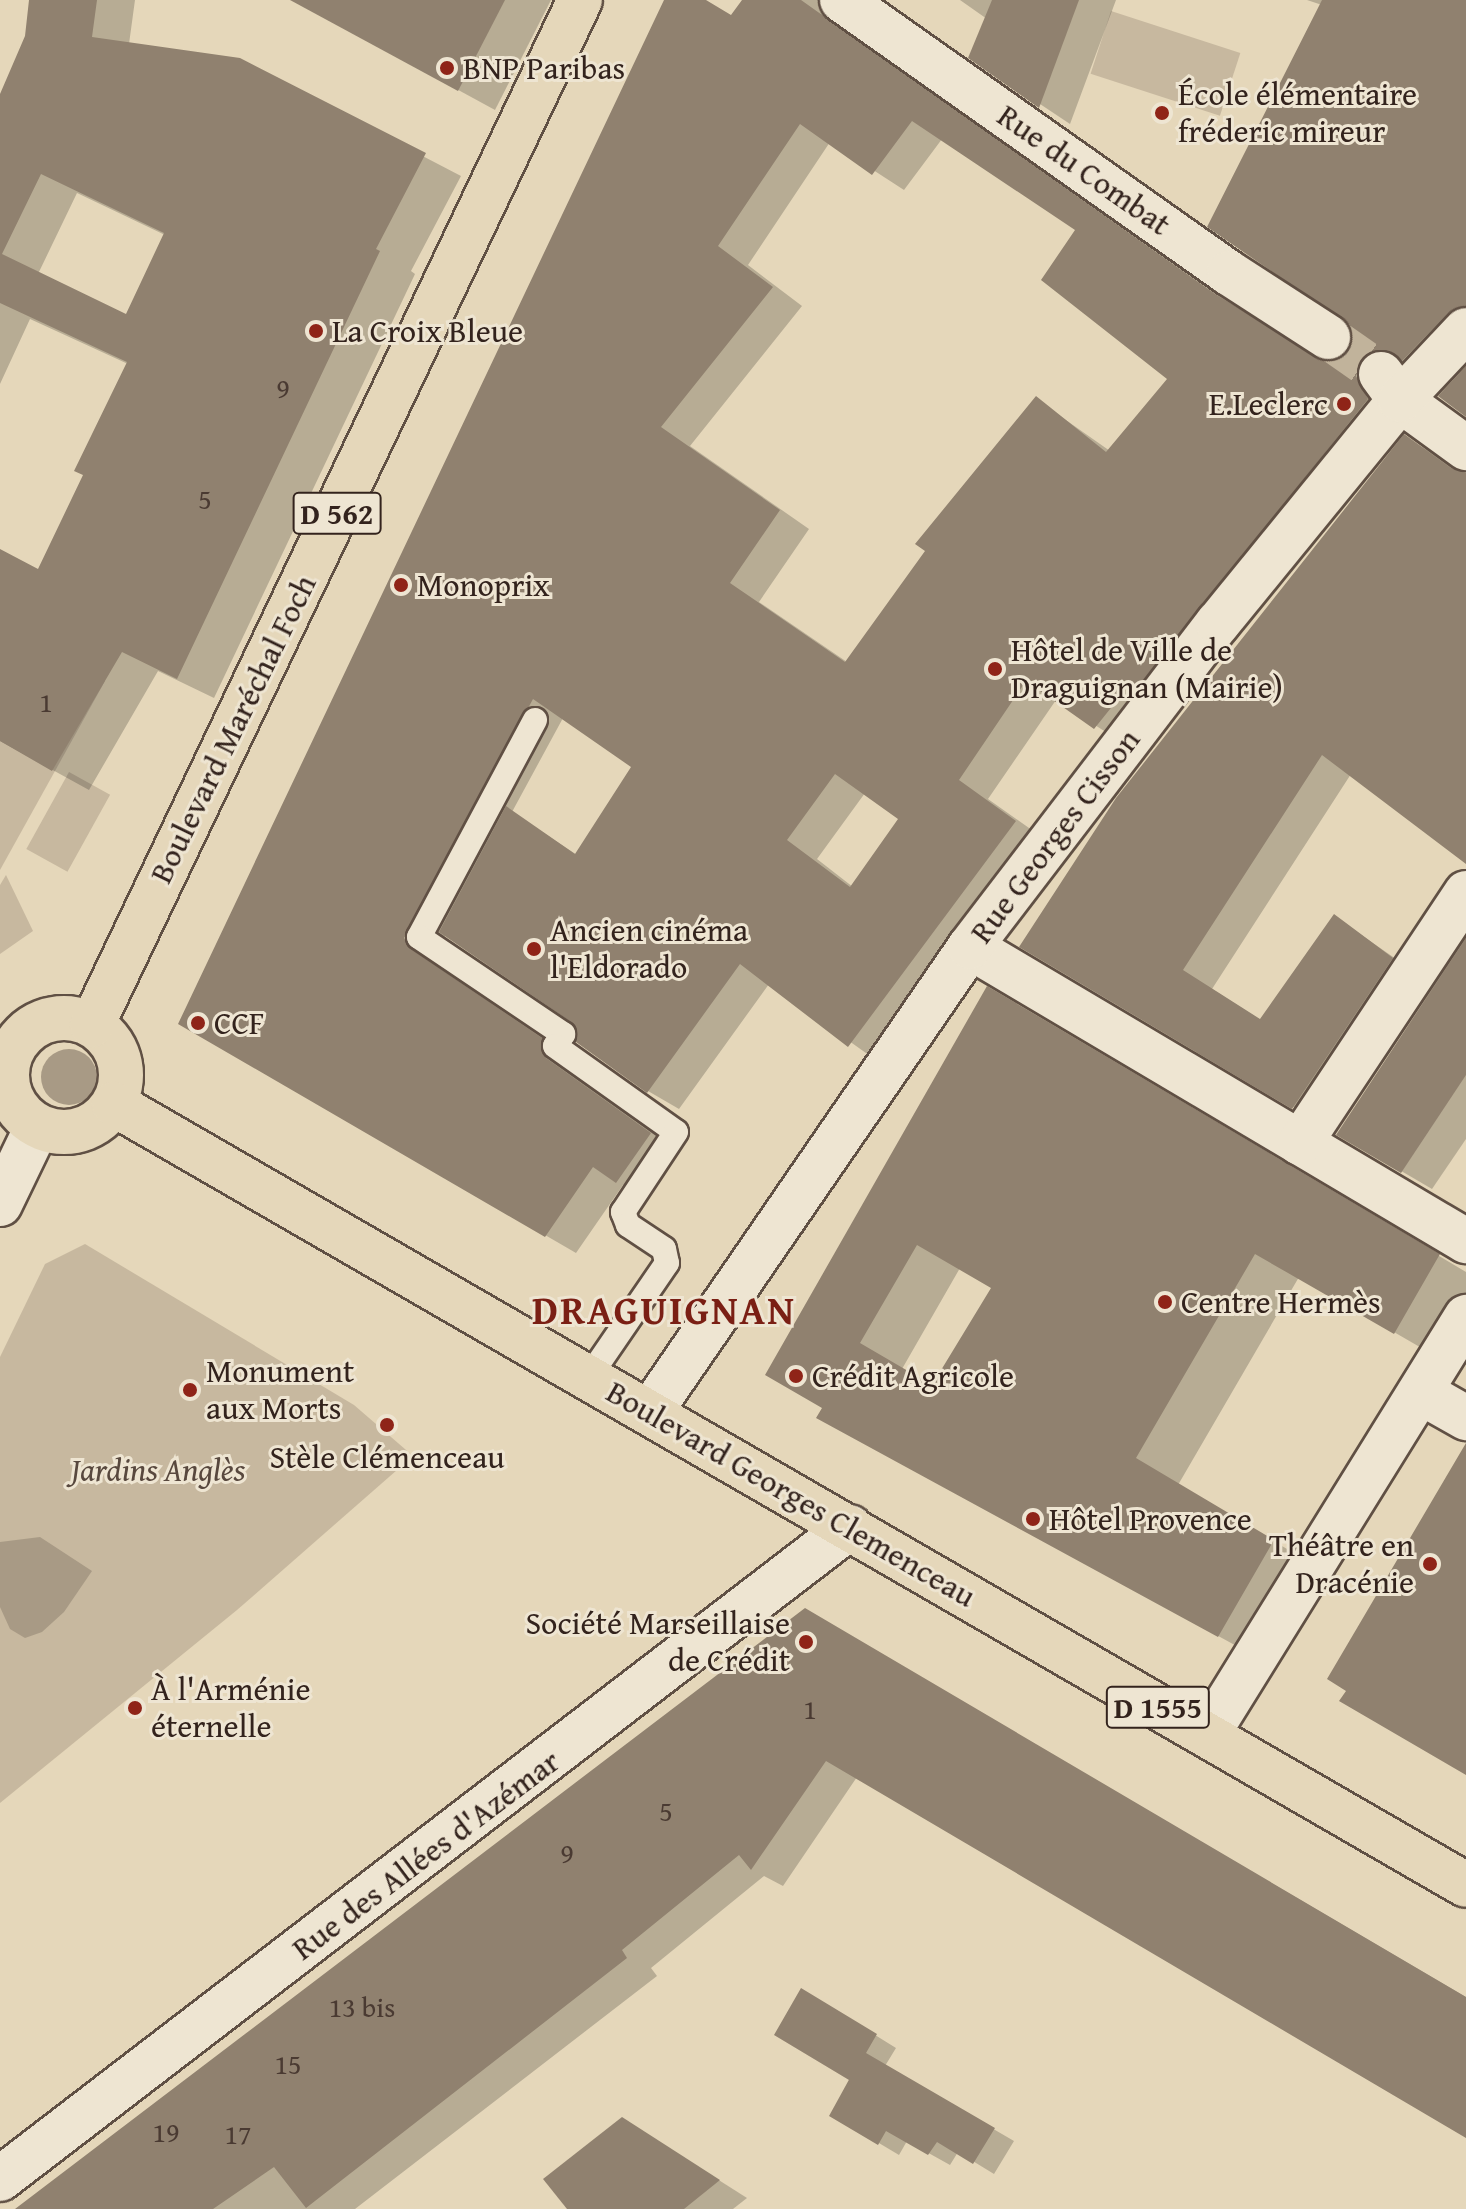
<!DOCTYPE html>
<html>
<head>
<meta charset="utf-8">
<style>
	body { margin:0 }
	#map { position:relative; width:1466px; height:2209px; overflow:hidden; background:#e5d7ba; font-family:"Gentium Book Plus",serif }
	div>[style] { position:absolute }
	.green>* { inset:0; background:#c7b89f; transform-origin:0 0 }
	.water>* { inset:0; background:#a89a85 }
	.round { border-radius:50% }
	.shadow>* { inset:0; background:#0003 }
	.building>* { inset:0; background:#90816f }
	.street-tunnel>* { height:44px; margin-top:-22px; transform-origin:0; background:repeating-linear-gradient(90deg,#c1b39b 0 44px,transparent 0 66px) }
	.roads { filter:drop-shadow(2px 0 #605044) drop-shadow(-2px 0 #605044) drop-shadow(0 2px #605044) drop-shadow(0 -2px #605044) }
	.lane>* { height:24px; margin:-12px; padding:0 12px; transform-origin:12px; border-radius:12px; background:#eee5d2 }
	.street>* { height:44px; margin:-22px; padding:0 22px; transform-origin:22px; border-radius:22px; background:#eee5d2 }
	.secondary>* { height:44px; margin:-22px; padding:0 22px; transform-origin:22px; border-radius:22px; background:#eee5d2 }
	.primary>* { height:44px; margin:-22px; padding:0 22px; transform-origin:22px; border-radius:22px; background:#e5d7ba }
	.primary>.ring { margin:-22px; padding:0; box-sizing:content-box; background:none; border:44px solid #e5d7ba; border-radius:50% }
	.dots>* { width:22px; height:22px; translate:-50% -50%; box-sizing:border-box; border:4px solid #eee5d2; border-radius:50% }
	span { translate:-50% -50%; white-space:nowrap; text-align:center; line-height:1.15; -webkit-text-stroke:6px #eee5d2; paint-order:stroke }
	.number-label { font-size:28px; color:#4a3a32 }
	.number-label span { -webkit-text-stroke-width:0 }
	.shield-label span { padding:2px 6px; background:#eee5d2; border:2px solid; border-radius:6px; -webkit-text-stroke-width:0 }
	.shield-label { font-size:30px; color:#33231d; font-weight:700 }
	.poi-label { font-size:32px; color:#33231d }
	.left { translate:0 -50%; text-align:left }
	.right { translate:-100% -50%; text-align:right }
	.street-label { font-size:32px; color:#33231d }
	.park-label { font-size:32px; color:#58483e; font-style:italic }
	.district-label { font-size:40px; color:#7a1f14; font-weight:700; letter-spacing:2px }
</style>
</head>
<body>
<div id="map">
	<div class="green">
		<div style="left:1111px;top:11px;width:136px;height:66px;rotate:18deg"></div>
		<div style="clip-path:polygon(0 623px,105px 681px,0 870px)"></div>
		<div style="left:69px;top:772px;width:47px;height:88px;rotate:29deg"></div>
		<div style="clip-path:polygon(6px 875px,33px 931px,0 954px,0 885px)"></div>
		<div style="clip-path:polygon(85px 1244px,354px 1405px,413px 1456px,237px 1610px,0 1803px,0 1357px,45px 1264px)"></div>
	</div>
	<div class="water">
		<div class="round" style="left:41px;top:1049px;width:56px;height:56px"></div>
		<div style="clip-path:polygon(40px 1537px,92px 1571px,64px 1612px,42px 1632px,25px 1638px,10px 1629px,0 1607px,0 1542px)"></div>
	</div>
	<div class="shadow">
		<div style="clip-path:polygon(evenodd,32px 0,135px 0,129px 44px,248px 65px,461px 176px,411px 271px,415px 274px,214px 698px,158px 671px,89px 790px,0 741px,0 556px,39px 572px,85px 475px,128px 364px,30px 319px,0 384px,0 101px,27px 36px,32px 0,77px 193px,165px 235px,127px 316px,38px 274px,77px 193px)"></div>
		<div style="clip-path:polygon(293px 0,551px 0,495px 110px)"></div>
		<div style="clip-path:polygon(evenodd,666px 0,703px 0,732px 17px,744px 0,859px 0,849px 29px,858px 40px,1246px 314px,1318px 360px,1340px 362px,1355px 339px,1344px 315px,1322px 5px,1307px 0,1466px 0,1466px 343px,1126px 745px,1056px 700px,988px 799px,1046px 840px,880px 1063px,769px 984px,679px 1109px,648px 1091px,573px 1020px,446px 934px,434px 956px,441px 969px,573px 1058px,577px 1078px,680px 1152px,647px 1199px,623px 1185px,576px 1253px,181px 1023px,666px 0,942px 139px,1078px 229px,1169px 379px,1110px 451px,1036px 399px,847px 662px,759px 602px,809px 529px,690px 446px,802px 306px,748px 265px,830px 142px,904px 190px,942px 139px,666px 0,563px 718px,634px 767px,577px 855px,512px 812px,563px 718px,666px 0,865px 793px,901px 819px,853px 887px,817px 859px,865px 793px)"></div>
		<div style="clip-path:polygon(960px 0,1116px 0,1070px 124px,971px 58px,987px 19px)"></div>
		<div style="clip-path:polygon(1405px 437px,1466px 473px,1466px 860px,1351px 774px,1212px 989px,1262px 1021px,1334px 916px,1422px 977px,1324px 1125px,1022px 946px)"></div>
		<div style="clip-path:polygon(1466px 936px,1466px 1139px,1432px 1189px,1338px 1134px)"></div>
		<div style="clip-path:polygon(evenodd,1030px 1013px,1466px 1272px,1466px 1307px,1437px 1357px,1299px 1277px,1178px 1485px,1316px 1566px,1262px 1660px,819px 1417px,1030px 1013px,960px 1268px,993px 1287px,933px 1387px,902px 1369px,960px 1268px)"></div>
		<div style="clip-path:polygon(805px 1610px,1466px 1997px,1466px 2136px,857px 1777px,783px 1886px,764px 1876px,651px 1968px,657px 1976px,355px 2209px,19px 2209px)"></div>
		<div style="clip-path:polygon(822px 2002px,896px 2048px,885px 2066px,1014px 2141px,994px 2174px,958px 2152px,950px 2165px,907px 2141px,899px 2155px,832px 2115px,852px 2079px)"></div>
		<div style="clip-path:polygon(651px 2137px,747px 2198px,733px 2209px,569px 2209px)"></div>
	</div>
	<div class="building">
		<div style="clip-path:polygon(evenodd,29px 0,97px 0,92px 37px,240px 58px,426px 153px,376px 249px,380px 251px,177px 679px,122px 652px,52px 771px,0 741px,0 549px,38px 569px,83px 475px,74px 471px,127px 362px,0 303px,0 94px,25px 36px,29px 0,41px 174px,164px 233px,126px 314px,2px 254px,41px 174px)"></div>
		<div style="clip-path:polygon(290px 0,505px 0,458px 91px)"></div>
		<div style="clip-path:polygon(evenodd,664px 0,706px 0,731px 15px,742px 0,801px 0,1215px 294px,1328px 362px,1349px 350px,1350px 325px,1207px 227px,1322px 0,1466px 0,1466px 306px,1448px 313px,1402px 361px,1390px 351px,1366px 354px,1356px 376px,1368px 399px,1133px 693px,1127px 688px,1094px 729px,1026px 681px,959px 780px,1016px 821px,848px 1047px,740px 964px,647px 1093px,576px 1042px,571px 1022px,439px 932px,506px 806px,575px 854px,631px 767px,533px 699px,404px 938px,411px 949px,542px 1038px,546px 1058px,651px 1133px,616px 1183px,593px 1167px,545px 1237px,178px 1024px,664px 0,912px 121px,1075px 230px,1041px 280px,1167px 379px,1106px 452px,1036px 396px,915px 544px,925px 551px,845px 662px,730px 583px,780px 510px,661px 427px,773px 287px,718px 246px,800px 124px,872px 175px,912px 121px,664px 0,835px 774px,898px 819px,850px 887px,787px 840px,835px 774px)"></div>
		<div style="clip-path:polygon(992px 0,1079px 0,1039px 108px,968px 58px)"></div>
		<div style="clip-path:polygon(1466px 366px,1466px 417px,1438px 396px)"></div>
		<div style="clip-path:polygon(1404px 434px,1451px 468px,1466px 473px,1466px 864px,1322px 755px,1183px 970px,1260px 1019px,1334px 914px,1393px 958px,1292px 1109px,1019px 947px,1116px 798px)"></div>
		<div style="clip-path:polygon(1466px 938px,1466px 1075px,1401px 1173px,1336px 1135px)"></div>
		<div style="clip-path:polygon(evenodd,987px 986px,1440px 1254px,1394px 1334px,1255px 1254px,1136px 1458px,1274px 1540px,1218px 1637px,816px 1418px,822px 1408px,765px 1375px,987px 986px,917px 1245px,991px 1288px,932px 1385px,860px 1343px,917px 1245px)"></div>
		<div style="clip-path:polygon(1466px 1443px,1466px 1775px,1339px 1701px,1346px 1691px,1327px 1679px)"></div>
		<div style="clip-path:polygon(805px 1608px,1466px 1997px,1466px 2138px,826px 1761px,751px 1870px,739px 1855px,622px 1950px,627px 1958px,306px 2208px,274px 2167px,213px 2209px,15px 2209px)"></div>
		<div style="clip-path:polygon(801px 1988px,877px 2034px,866px 2053px,995px 2128px,973px 2164px,937px 2142px,928px 2155px,886px 2131px,878px 2145px,829px 2116px,851px 2076px,849px 2080px,774px 2035px)"></div>
		<div style="clip-path:polygon(622px 2117px,720px 2180px,684px 2209px,567px 2209px,543px 2179px)"></div>
	</div>
	<div class="street-tunnel">
		<div style="left:1328px;top:337px;width:65px;rotate:34.9deg"></div>
	</div>
	<div class="roads">
		<div class="lane">
			<div style="left:535px;top:720px;width:246px;rotate:118.1deg"></div>
			<div style="left:419px;top:937px;width:174px;rotate:34deg"></div>
			<div style="left:563px;top:1034px;width:14px;rotate:124deg"></div>
			<div style="left:555px;top:1046px;width:148px;rotate:35.4deg"></div>
			<div style="left:676px;top:1132px;width:96px;rotate:123.5deg"></div>
			<div style="left:623px;top:1212px;width:14px;rotate:69deg"></div>
			<div style="left:628px;top:1225px;width:43px;rotate:33.7deg"></div>
			<div style="left:664px;top:1249px;width:14px;rotate:78deg"></div>
			<div style="left:667px;top:1263px;width:138px;rotate:124.4deg"></div>
		</div>
		<div class="street">
			<div style="left:842px;top:0;width:474px;rotate:35.2deg"></div>
			<div style="left:1229px;top:273px;width:118px;rotate:32.9deg"></div>
			<div style="left:1381px;top:374px;width:32px;rotate:54deg"></div>
			<div style="left:1400px;top:400px;width:82px;rotate:36deg"></div>
			<div style="left:970px;top:947px;width:577px;rotate:30.66deg"></div>
			<div style="left:1300px;top:1143px;width:300px;rotate:-56.4deg"></div>
			<div style="left:1422px;top:1393px;width:51px;rotate:29.6deg"></div>
			<div style="left:650px;top:1412px;width:564px;rotate:-55.47deg"></div>
			<div style="left:970px;top:947px;width:408px;rotate:-52.6deg"></div>
			<div style="left:1218px;top:623px;width:288px;rotate:-50.8deg"></div>
			<div style="left:1400px;top:400px;width:96px;rotate:-46.7deg"></div>
			<div style="left:1207px;top:1735px;width:492px;rotate:-58.2deg"></div>
			<div style="left:0;top:2179px;width:1071px;rotate:-37.49deg"></div>
		</div>
		<div class="secondary">
			<div style="left:0;top:1204px;width:85px;rotate:-64.3deg"></div>
		</div>
		<div class="primary">
			<div class="ring" style="left:7px;top:1018px;width:70px;height:70px"></div>
			<div style="left:92px;top:1025px;width:1135px;rotate:-64.54deg"></div>
			<div style="left:114px;top:1104px;width:1561px;rotate:30.01deg"></div>
		</div>
	</div>
	<div class="dots">
		<div style="left:447px;top:68px;background:#8f2418"></div>
		<div style="left:1162px;top:113px;background:#8f2418"></div>
		<div style="left:316px;top:331px;background:#8f2418"></div>
		<div style="left:1344px;top:404px;background:#8f2418"></div>
		<div style="left:401px;top:585px;background:#8f2418"></div>
		<div style="left:995px;top:669px;background:#8f2418"></div>
		<div style="left:534px;top:949px;background:#8f2418"></div>
		<div style="left:198px;top:1023px;background:#8f2418"></div>
		<div style="left:1165px;top:1302px;background:#8f2418"></div>
		<div style="left:796px;top:1376px;background:#8f2418"></div>
		<div style="left:190px;top:1390px;background:#8f2418"></div>
		<div style="left:387px;top:1425px;background:#8f2418"></div>
		<div style="left:1033px;top:1519px;background:#8f2418"></div>
		<div style="left:1430px;top:1564px;background:#8f2418"></div>
		<div style="left:806px;top:1642px;background:#8f2418"></div>
		<div style="left:135px;top:1708px;background:#8f2418"></div>
	</div>
	<div class="number-label">
		<span style="left:283px;top:388px">9</span>
		<span style="left:205px;top:499px">5</span>
		<span style="left:46px;top:702px">1</span>
		<span style="left:810px;top:1709px">1</span>
		<span style="left:666px;top:1811px">5</span>
		<span style="left:567px;top:1853px">9</span>
		<span style="left:362px;top:2007px">13 bis</span>
		<span style="left:288px;top:2064px">15</span>
		<span style="left:166px;top:2132px">19</span>
		<span style="left:238px;top:2134px">17</span>
	</div>
	<div class="shield-label">
		<span style="left:337px;top:513px">D 562</span>
		<span style="left:1158px;top:1707px">D 1555</span>
	</div>
	<div class="poi-label">
		<span class="left" style="left:463px;top:68px">BNP Paribas</span>
		<span class="left" style="left:1178px;top:113px">École élémentaire<br>fréderic mireur</span>
		<span class="left" style="left:332px;top:331px">La Croix Bleue</span>
		<span class="right" style="left:1328px;top:404px">E.Leclerc</span>
		<span class="left" style="left:417px;top:585px">Monoprix</span>
		<span class="left" style="left:1011px;top:669px">Hôtel de Ville de<br>Draguignan (Mairie)</span>
		<span class="left" style="left:550px;top:949px">Ancien cinéma<br>l'Eldorado</span>
		<span class="left" style="left:214px;top:1023px">CCF</span>
		<span class="left" style="left:1181px;top:1302px">Centre Hermès</span>
		<span class="left" style="left:206px;top:1390px">Monument<br>aux Morts</span>
		<span class="left" style="left:812px;top:1376px">Crédit Agricole</span>
		<span style="left:387px;top:1457px">Stèle Clémenceau</span>
		<span class="left" style="left:1049px;top:1519px">Hôtel Provence</span>
		<span class="right" style="left:1414px;top:1564px">Théâtre en<br>Dracénie</span>
		<span class="right" style="left:790px;top:1642px">Société Marseillaise<br>de Crédit</span>
		<span class="left" style="left:151px;top:1708px">À l'Arménie<br>éternelle</span>
	</div>
	<div class="street-label">
		<span style="left:1084px;top:170px;rotate:35deg">Rue du Combat</span>
		<span style="left:233px;top:729px;rotate:-64deg">Boulevard Maréchal Foch</span>
		<span style="left:1055px;top:836px;rotate:-53deg">Rue Georges Cisson</span>
		<span style="left:791px;top:1494px;rotate:30deg">Boulevard Georges Clemenceau</span>
		<span style="left:426px;top:1855px;rotate:-37deg">Rue des Allées d'Azémar</span>
	</div>
	<div class="park-label">
		<span style="left:158px;top:1470px">Jardins Anglès</span>
	</div>
	<div class="district-label">
		<span style="left:664px;top:1310px">DRAGUIGNAN</span>
	</div>
</div>
</body>
</html>
